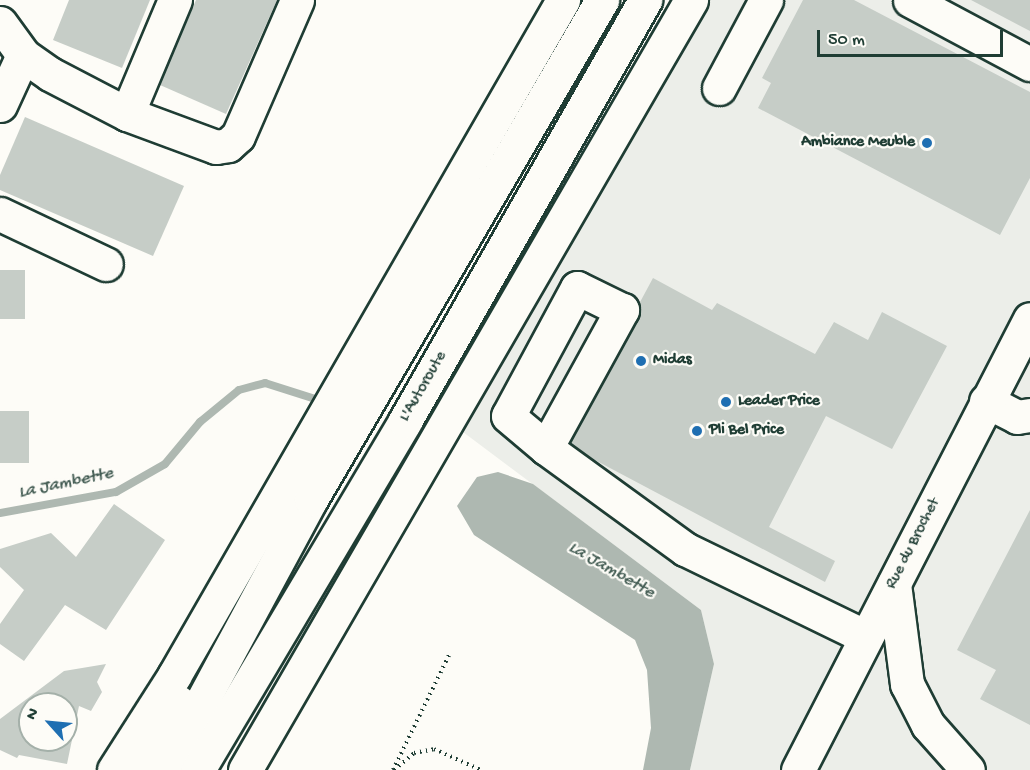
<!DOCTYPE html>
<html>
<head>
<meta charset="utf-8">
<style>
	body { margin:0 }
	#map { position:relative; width:1030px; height:770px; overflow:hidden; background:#fdfcf7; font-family:"Gochi Hand",sans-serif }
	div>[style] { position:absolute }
	.built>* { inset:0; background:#eceee9 }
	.water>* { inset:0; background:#aeb8b1 }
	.stream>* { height:8px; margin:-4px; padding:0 4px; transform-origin:4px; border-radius:4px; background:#aeb8b1 }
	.building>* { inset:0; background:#c6cdc7; transform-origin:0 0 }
	.path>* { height:4px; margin-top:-2px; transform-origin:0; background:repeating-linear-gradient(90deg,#1f3d34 0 1.5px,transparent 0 6px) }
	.roads { filter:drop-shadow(2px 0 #1f3d34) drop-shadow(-2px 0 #1f3d34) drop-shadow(0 2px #1f3d34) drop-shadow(0 -2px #1f3d34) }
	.minor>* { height:33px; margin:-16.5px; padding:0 16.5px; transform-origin:16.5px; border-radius:16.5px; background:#fdfcf7 }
	.major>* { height:33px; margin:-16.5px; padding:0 16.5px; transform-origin:16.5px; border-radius:16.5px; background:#fdfcf7 }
	.highway>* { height:33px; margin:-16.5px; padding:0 16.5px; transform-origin:16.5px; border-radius:16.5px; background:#fdfcf7 }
	.dots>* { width:16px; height:16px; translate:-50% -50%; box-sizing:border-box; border:3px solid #fdfcf7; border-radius:50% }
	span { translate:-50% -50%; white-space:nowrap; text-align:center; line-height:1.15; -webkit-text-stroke:4.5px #fdfcf7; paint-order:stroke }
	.poi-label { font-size:16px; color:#1f3d34; font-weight:700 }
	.right { translate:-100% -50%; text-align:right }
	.left { translate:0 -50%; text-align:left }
	.street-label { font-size:16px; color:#1f3d34 }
	.water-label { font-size:18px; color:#435c53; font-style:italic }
	.north { position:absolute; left:18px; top:692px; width:60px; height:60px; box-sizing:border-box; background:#fdfcf7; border:2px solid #a4b0a9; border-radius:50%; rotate:297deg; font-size:16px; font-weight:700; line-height:24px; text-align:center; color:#1f3d34 }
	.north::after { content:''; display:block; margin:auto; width:21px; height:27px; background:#1f6fb2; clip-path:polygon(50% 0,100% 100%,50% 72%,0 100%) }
	.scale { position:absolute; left:817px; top:30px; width:186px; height:27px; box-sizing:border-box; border:3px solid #1f3d34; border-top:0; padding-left:8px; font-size:18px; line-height:21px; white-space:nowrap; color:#1f3d34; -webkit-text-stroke:4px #fdfcf7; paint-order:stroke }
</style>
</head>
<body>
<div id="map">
	<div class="built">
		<div style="clip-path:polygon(701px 0,1030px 0,1030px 770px,690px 770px,714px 664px,701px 610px,455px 426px)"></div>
	</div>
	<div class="water">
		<div style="clip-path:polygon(498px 472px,533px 484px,701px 610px,714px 664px,690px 770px,643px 770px,651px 728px,647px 670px,635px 640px,474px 535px,457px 506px,477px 477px)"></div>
	</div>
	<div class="stream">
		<div style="left:0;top:513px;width:118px;rotate:-10.3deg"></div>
		<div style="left:116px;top:492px;width:56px;rotate:-29.7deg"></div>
		<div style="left:165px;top:464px;width:55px;rotate:-50.2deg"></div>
		<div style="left:200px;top:422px;width:50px;rotate:-39.4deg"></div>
		<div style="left:239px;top:390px;width:27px;rotate:-15deg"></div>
		<div style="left:265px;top:383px;width:52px;rotate:17.7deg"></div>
	</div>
	<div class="building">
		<div style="clip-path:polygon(69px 0,150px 0,122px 68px,53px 40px)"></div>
		<div style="clip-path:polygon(196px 0,277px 0,226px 114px,160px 85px)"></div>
		<div style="clip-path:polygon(803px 0,854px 0,1030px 92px,1030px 178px,1000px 235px,758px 108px,771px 83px,762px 78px)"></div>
		<div style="clip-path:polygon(971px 0,1030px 0,1030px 31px)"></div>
		<div style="clip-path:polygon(25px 117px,184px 186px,153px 256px,0 190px,0 175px)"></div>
		<div style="left:0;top:270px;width:25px;height:49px"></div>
		<div style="clip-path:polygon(653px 278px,712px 310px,717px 303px,815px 354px,834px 322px,868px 340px,882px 312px,947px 346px,892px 449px,826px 416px,769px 527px,835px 561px,825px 582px,593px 459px,570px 443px,638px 319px,639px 304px)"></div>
		<div style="left:0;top:411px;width:29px;height:52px"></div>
		<div style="clip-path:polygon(114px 504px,165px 540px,106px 630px,65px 605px,24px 661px,0 644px,0 624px,24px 590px,0 567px,0 549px,51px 533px,76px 557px)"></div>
		<div style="clip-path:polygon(1030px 510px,1030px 725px,980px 699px,996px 670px,957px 650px)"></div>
		<div style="clip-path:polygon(evenodd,106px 664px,97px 682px,102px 692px,91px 711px,79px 706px,67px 764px,19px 755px,17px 758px,0 750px,0 719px,64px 671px,106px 664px,30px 704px,66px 704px,66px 740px,30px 740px,30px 704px)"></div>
	</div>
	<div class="path">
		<div style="left:393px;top:770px;width:128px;rotate:-64deg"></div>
		<div style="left:394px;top:770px;width:26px;rotate:-40deg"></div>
		<div style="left:414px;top:753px;width:20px;rotate:-11deg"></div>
		<div style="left:434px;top:749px;width:51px;rotate:24.1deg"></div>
	</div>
	<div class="roads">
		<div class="minor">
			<div style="left:910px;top:0;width:136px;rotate:28.1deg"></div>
			<div style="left:0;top:23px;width:39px;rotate:54deg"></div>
			<div style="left:23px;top:55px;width:33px;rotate:35deg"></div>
			<div style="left:50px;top:74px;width:87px;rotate:27.5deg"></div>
			<div style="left:127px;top:114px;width:95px;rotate:20.3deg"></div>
			<div style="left:216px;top:147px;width:12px;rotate:-9deg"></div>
			<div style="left:228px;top:145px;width:13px;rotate:-42deg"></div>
			<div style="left:238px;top:136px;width:148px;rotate:-66.5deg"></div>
			<div style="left:719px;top:88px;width:100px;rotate:-61.9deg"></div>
			<div style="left:0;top:105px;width:55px;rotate:-65.3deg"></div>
			<div style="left:127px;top:114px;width:124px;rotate:-67.2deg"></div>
			<div style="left:0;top:214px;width:117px;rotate:25.3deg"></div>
			<div style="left:986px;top:401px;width:35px;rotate:27deg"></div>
			<div style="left:1017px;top:417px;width:13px;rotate:-9deg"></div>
			<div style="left:546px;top:448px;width:158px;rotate:-61.2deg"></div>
			<div style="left:622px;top:310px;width:50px;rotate:-153.9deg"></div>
			<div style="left:577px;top:288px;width:145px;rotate:118.3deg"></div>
			<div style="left:508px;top:416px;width:50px;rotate:40.1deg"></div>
			<div style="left:546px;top:448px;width:172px;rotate:36deg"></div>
			<div style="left:685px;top:549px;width:201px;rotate:25.9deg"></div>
			<div style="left:894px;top:584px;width:101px;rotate:82.6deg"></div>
			<div style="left:907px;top:684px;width:46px;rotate:62.9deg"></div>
			<div style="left:928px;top:725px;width:60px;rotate:48.4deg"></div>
			<div style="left:114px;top:770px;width:112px;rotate:-57.4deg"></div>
			<div style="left:174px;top:676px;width:780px;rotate:-60.08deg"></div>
			<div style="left:245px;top:770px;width:890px;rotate:-59.92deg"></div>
		</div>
		<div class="major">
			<div style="left:798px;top:770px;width:507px;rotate:-62.78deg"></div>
		</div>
		<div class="highway">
			<div style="left:136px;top:770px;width:80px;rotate:-57.7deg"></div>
			<div style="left:165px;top:770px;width:308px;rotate:-61.7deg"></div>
			<div style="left:311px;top:499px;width:578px;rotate:-59.75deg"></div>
			<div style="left:198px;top:770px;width:406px;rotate:-59.3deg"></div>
			<div style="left:405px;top:421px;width:485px;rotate:-60.3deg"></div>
		</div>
	</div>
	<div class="dots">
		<div style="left:927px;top:143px;background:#1f6fb2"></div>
		<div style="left:641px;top:361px;background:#1f6fb2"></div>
		<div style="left:726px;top:402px;background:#1f6fb2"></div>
		<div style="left:697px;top:431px;background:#1f6fb2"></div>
	</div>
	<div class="poi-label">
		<span class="right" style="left:915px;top:143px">Ambiance Meuble</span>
		<span class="left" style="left:653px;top:361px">Midas</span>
		<span class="left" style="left:738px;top:402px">Leader Price</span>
		<span class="left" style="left:709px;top:431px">Pli Bel Price</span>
	</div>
	<div class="street-label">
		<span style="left:424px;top:387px;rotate:-60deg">L'Autoroute</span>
		<span style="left:914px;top:544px;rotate:-63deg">Rue du Brochet</span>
	</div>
	<div class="water-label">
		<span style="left:66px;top:484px;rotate:-12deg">La Jambette</span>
		<span style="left:611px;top:571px;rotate:30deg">La Jambette</span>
	</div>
	<div class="north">N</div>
	<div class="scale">50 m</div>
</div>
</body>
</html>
